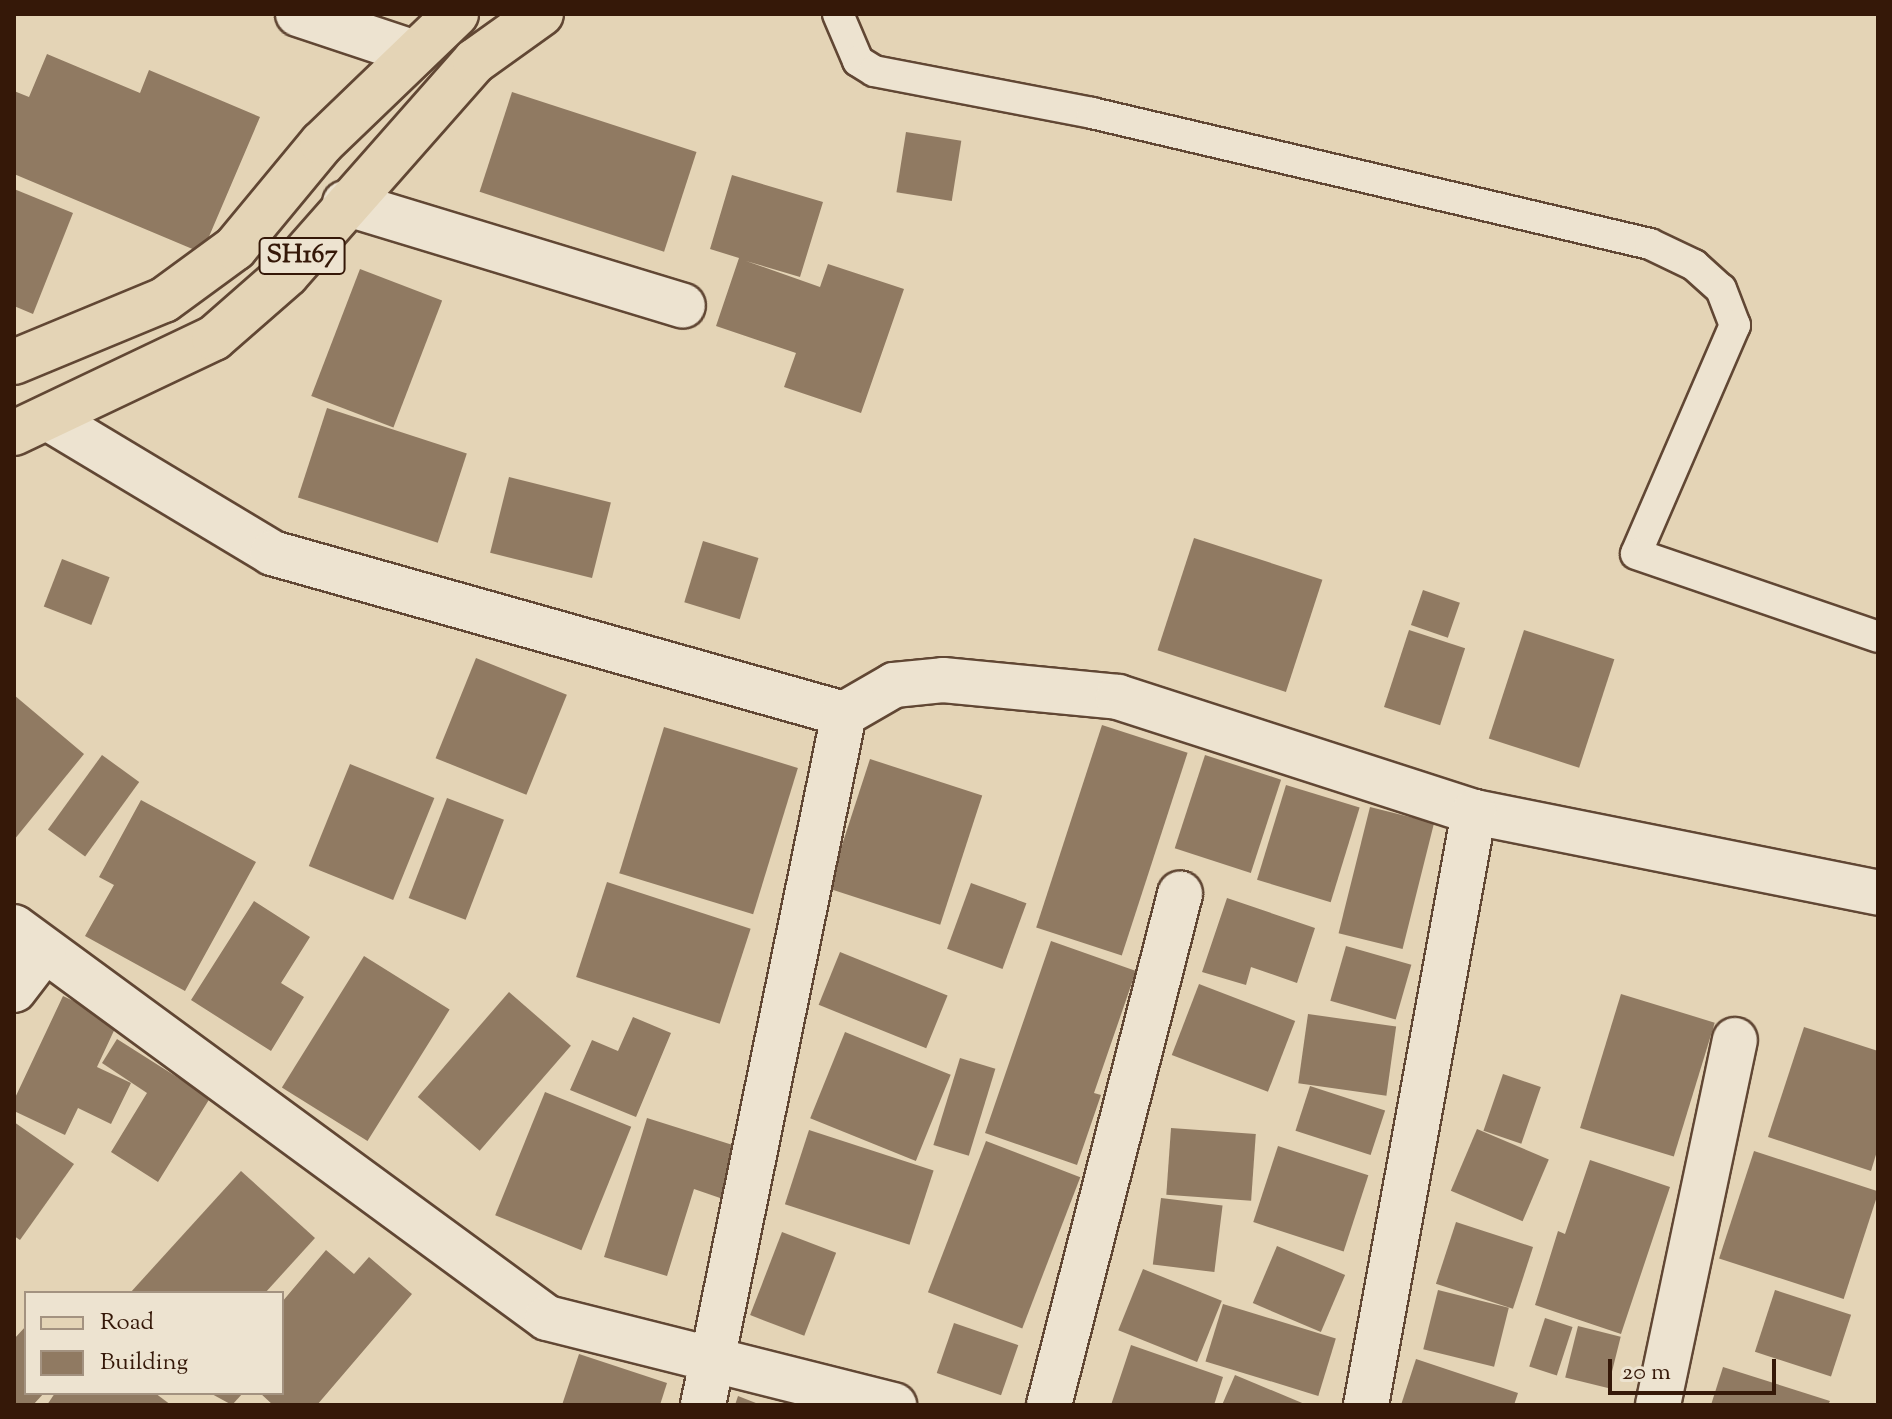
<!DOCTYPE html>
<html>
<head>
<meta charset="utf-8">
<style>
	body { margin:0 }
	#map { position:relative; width:1892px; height:1419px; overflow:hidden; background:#e4d4b6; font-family:"Sorts Mill Goudy",serif }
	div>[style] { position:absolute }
	.building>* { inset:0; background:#907a62; transform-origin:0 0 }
	.roads { filter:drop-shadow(2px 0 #614734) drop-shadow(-2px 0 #614734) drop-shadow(0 2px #614734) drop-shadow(0 -2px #614734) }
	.lane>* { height:30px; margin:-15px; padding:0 15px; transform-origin:15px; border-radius:15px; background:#ede3d0 }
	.street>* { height:44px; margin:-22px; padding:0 22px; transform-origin:22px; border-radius:22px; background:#ede3d0 }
	.primary>* { height:44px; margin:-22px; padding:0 22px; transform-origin:22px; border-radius:22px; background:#e4d4b6 }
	span { translate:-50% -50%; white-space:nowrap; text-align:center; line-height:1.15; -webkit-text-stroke:7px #ede3d0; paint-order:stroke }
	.shield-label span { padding:2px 6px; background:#ede3d0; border:2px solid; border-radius:6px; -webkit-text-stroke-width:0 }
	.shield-label { font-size:26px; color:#351808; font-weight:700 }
	.frame { position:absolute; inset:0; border:16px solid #351808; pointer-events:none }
	.legend { position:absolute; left:24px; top:1291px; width:260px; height:104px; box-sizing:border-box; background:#ede3d0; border:2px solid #a39280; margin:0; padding:10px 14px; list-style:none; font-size:24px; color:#351808 }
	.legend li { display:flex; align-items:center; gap:16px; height:40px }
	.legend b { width:40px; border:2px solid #a39280 }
	.scale { position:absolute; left:1608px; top:1359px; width:168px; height:36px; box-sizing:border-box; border:4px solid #351808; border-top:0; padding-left:10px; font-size:24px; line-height:28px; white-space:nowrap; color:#351808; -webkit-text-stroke:6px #ede3d0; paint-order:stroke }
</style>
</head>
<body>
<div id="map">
	<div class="building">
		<div style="clip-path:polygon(47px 54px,140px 93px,149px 70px,260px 117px,202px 253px,14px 174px,14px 91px,29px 97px)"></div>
		<div style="left:512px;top:92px;width:194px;height:105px;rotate:18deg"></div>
		<div style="left:906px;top:132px;width:56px;height:61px;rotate:9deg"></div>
		<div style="clip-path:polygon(732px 175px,823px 202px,800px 277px,746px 261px,820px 287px,828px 264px,904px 289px,861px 413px,784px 387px,796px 353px,716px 326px,739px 258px,710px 249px)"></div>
		<div style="clip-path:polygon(14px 189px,73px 213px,33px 314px,14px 306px)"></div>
		<div style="left:360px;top:269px;width:88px;height:136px;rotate:21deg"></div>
		<div style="left:327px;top:408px;width:147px;height:94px;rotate:18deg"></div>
		<div style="left:509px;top:477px;width:105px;height:78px;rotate:14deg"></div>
		<div style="left:1194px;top:538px;width:135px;height:118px;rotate:18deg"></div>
		<div style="left:703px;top:541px;width:58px;height:64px;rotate:17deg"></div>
		<div style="left:62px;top:559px;width:51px;height:51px;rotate:21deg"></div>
		<div style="left:1423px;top:590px;width:39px;height:37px;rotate:19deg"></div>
		<div style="left:1409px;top:630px;width:59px;height:81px;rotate:18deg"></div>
		<div style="left:1524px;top:630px;width:95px;height:114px;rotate:18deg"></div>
		<div style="left:476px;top:658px;width:98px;height:108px;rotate:22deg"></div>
		<div style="clip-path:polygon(14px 695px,84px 754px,14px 840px)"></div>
		<div style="left:1102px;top:725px;width:90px;height:213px;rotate:18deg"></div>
		<div style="left:664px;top:727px;width:140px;height:153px;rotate:17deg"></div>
		<div style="left:102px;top:755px;width:46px;height:92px;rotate:36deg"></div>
		<div style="left:1205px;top:755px;width:80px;height:98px;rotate:18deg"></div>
		<div style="left:870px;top:759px;width:118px;height:136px;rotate:18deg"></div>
		<div style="left:350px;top:764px;width:91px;height:110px;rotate:22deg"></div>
		<div style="left:1286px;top:785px;width:77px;height:99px;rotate:17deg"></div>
		<div style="left:447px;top:798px;width:61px;height:107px;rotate:21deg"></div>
		<div style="clip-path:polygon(141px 800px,256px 862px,185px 991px,85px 936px,114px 885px,99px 877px)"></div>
		<div style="left:1370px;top:807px;width:66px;height:130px;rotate:14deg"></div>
		<div style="left:607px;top:882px;width:151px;height:100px;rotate:18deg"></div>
		<div style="left:971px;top:883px;width:59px;height:70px;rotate:20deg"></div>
		<div style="clip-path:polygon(1227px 898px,1315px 928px,1297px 983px,1251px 967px,1246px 985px,1202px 972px)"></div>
		<div style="clip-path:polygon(254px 901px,310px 937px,281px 983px,304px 997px,271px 1051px,191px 1000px)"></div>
		<div style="clip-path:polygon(1051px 941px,1136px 971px,1094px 1093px,1101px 1095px,1077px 1165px,985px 1133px)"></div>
		<div style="left:1346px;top:946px;width:68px;height:57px;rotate:16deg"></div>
		<div style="left:840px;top:952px;width:116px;height:57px;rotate:22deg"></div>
		<div style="left:364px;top:956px;width:101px;height:155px;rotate:32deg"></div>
		<div style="left:1199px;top:984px;width:103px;height:76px;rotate:21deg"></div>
		<div style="left:509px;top:992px;width:82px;height:139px;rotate:41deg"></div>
		<div style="left:1621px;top:994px;width:98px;height:140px;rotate:17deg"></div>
		<div style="clip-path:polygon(63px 996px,118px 1022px,97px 1067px,131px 1083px,111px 1124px,78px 1108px,65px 1135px,14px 1111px,14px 1100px)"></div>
		<div style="left:1308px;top:1014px;width:89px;height:70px;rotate:8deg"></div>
		<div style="clip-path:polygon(633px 1017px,671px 1033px,636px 1117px,570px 1090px,592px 1040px,618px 1051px)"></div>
		<div style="clip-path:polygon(1804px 1027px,1878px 1051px,1878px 1148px,1871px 1171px,1768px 1137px)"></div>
		<div style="left:845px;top:1032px;width:114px;height:93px;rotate:22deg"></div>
		<div style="clip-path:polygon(117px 1039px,210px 1098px,158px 1182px,111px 1152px,147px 1093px,102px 1063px)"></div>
		<div style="left:960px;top:1058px;width:37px;height:91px;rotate:17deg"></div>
		<div style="left:1503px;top:1074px;width:40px;height:60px;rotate:19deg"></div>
		<div style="left:1310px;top:1086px;width:79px;height:47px;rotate:18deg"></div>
		<div style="left:545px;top:1092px;width:93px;height:133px;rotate:22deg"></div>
		<div style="clip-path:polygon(647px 1118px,739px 1147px,723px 1199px,694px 1189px,667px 1276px,604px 1257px)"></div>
		<div style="clip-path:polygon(14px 1122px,74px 1164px,20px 1240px,14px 1236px)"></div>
		<div style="left:1171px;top:1128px;width:85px;height:67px;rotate:4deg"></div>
		<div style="left:1477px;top:1129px;width:78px;height:67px;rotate:23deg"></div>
		<div style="left:809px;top:1130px;width:131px;height:78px;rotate:18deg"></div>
		<div style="left:986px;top:1141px;width:101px;height:162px;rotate:21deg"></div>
		<div style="left:1278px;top:1146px;width:95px;height:80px;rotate:18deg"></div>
		<div style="left:1754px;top:1151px;width:131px;height:113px;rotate:18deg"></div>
		<div style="clip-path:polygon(1590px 1160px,1670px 1187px,1621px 1334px,1535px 1305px,1558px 1231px,1565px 1234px)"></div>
		<div style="clip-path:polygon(241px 1171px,315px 1238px,265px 1293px,130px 1293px)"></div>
		<div style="left:1161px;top:1198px;width:62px;height:67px;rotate:7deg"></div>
		<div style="left:1456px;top:1222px;width:81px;height:65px;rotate:18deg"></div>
		<div style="left:782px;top:1232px;width:58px;height:89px;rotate:21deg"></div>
		<div style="left:1277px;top:1246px;width:74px;height:62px;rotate:23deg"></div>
		<div style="clip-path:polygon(326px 1250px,354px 1274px,369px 1257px,412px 1294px,317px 1405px,273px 1405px,260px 1393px,282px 1393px,282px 1302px)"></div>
		<div style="left:1143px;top:1269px;width:85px;height:66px;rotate:22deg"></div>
		<div style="left:1438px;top:1290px;width:73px;height:61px;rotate:14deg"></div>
		<div style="left:1775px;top:1290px;width:80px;height:65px;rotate:18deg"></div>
		<div style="left:1223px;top:1304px;width:118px;height:60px;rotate:17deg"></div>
		<div style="left:1545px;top:1318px;width:29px;height:51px;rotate:18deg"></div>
		<div style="left:954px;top:1323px;width:68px;height:53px;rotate:19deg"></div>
		<div style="clip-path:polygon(26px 1326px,26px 1393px,44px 1393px,33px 1405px,14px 1405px,14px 1339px)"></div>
		<div style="left:1578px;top:1326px;width:44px;height:53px;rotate:14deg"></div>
		<div style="clip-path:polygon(1131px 1345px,1223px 1377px,1214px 1405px,1111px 1405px)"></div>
		<div style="clip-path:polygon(579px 1354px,667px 1383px,660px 1405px,562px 1405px)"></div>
		<div style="clip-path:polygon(1416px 1359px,1518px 1393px,1514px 1405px,1401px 1405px)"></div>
		<div style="clip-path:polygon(1723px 1367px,1830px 1401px,1828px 1405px,1711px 1405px)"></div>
		<div style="clip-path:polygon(1235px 1375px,1307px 1405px,1222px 1405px)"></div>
		<div style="clip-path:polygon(55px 1393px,155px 1393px,171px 1405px,47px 1405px)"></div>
		<div style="clip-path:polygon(210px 1393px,243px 1393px,232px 1405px)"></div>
		<div style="clip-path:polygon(738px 1396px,761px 1405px,735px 1405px)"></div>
	</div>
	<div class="roads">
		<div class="lane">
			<div style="left:838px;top:14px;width:51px;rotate:66.9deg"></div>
			<div style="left:858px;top:61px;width:19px;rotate:32deg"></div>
			<div style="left:874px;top:71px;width:222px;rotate:10.9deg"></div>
			<div style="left:1092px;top:113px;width:573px;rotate:13.21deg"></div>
			<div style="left:1650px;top:244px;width:49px;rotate:25.5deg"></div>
			<div style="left:1694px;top:265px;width:36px;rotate:42deg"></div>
			<div style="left:1721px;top:289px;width:39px;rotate:69deg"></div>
			<div style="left:1735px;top:325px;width:249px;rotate:113.4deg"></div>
			<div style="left:1636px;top:554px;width:256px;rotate:18.9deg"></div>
		</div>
		<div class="street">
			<div style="left:298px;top:14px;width:123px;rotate:18.4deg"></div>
			<div style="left:345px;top:203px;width:353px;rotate:16.9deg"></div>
			<div style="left:51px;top:420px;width:258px;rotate:31deg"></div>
			<div style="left:272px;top:553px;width:594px;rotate:15.72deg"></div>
			<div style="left:14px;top:927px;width:661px;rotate:36.26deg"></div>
			<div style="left:547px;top:1318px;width:358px;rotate:14.1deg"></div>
			<div style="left:14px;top:990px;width:49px;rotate:-52.4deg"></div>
			<div style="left:703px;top:1405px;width:705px;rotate:-78.47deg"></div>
			<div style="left:844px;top:714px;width:58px;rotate:-30.1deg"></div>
			<div style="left:894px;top:685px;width:49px;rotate:-5.8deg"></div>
			<div style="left:943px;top:680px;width:176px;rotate:5.5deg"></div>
			<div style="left:1118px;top:697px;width:374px;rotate:17.9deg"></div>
			<div style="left:1474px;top:812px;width:412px;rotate:11.3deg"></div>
			<div style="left:1049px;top:1405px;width:528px;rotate:-75.62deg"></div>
			<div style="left:1366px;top:1405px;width:603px;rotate:-79.68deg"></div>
			<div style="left:1658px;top:1405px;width:373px;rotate:-78.1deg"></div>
		</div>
		<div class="primary">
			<div style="left:14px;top:362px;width:162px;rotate:-22.5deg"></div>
			<div style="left:164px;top:300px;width:88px;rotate:-36.2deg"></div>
			<div style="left:235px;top:248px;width:136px;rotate:-50.4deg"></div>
			<div style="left:322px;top:143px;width:186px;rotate:-43.9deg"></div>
			<div style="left:14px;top:433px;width:221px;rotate:-25.4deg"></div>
			<div style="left:214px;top:338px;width:97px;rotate:-41.2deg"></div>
			<div style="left:287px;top:274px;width:284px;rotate:-48.6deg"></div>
			<div style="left:475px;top:61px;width:81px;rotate:-35.5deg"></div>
		</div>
	</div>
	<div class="shield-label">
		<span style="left:302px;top:256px">SH167</span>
	</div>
	<div class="frame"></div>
	<ul class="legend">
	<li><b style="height:10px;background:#e4d4b6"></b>Road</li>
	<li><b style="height:22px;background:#907a62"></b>Building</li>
	</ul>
	<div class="scale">20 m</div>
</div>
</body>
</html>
